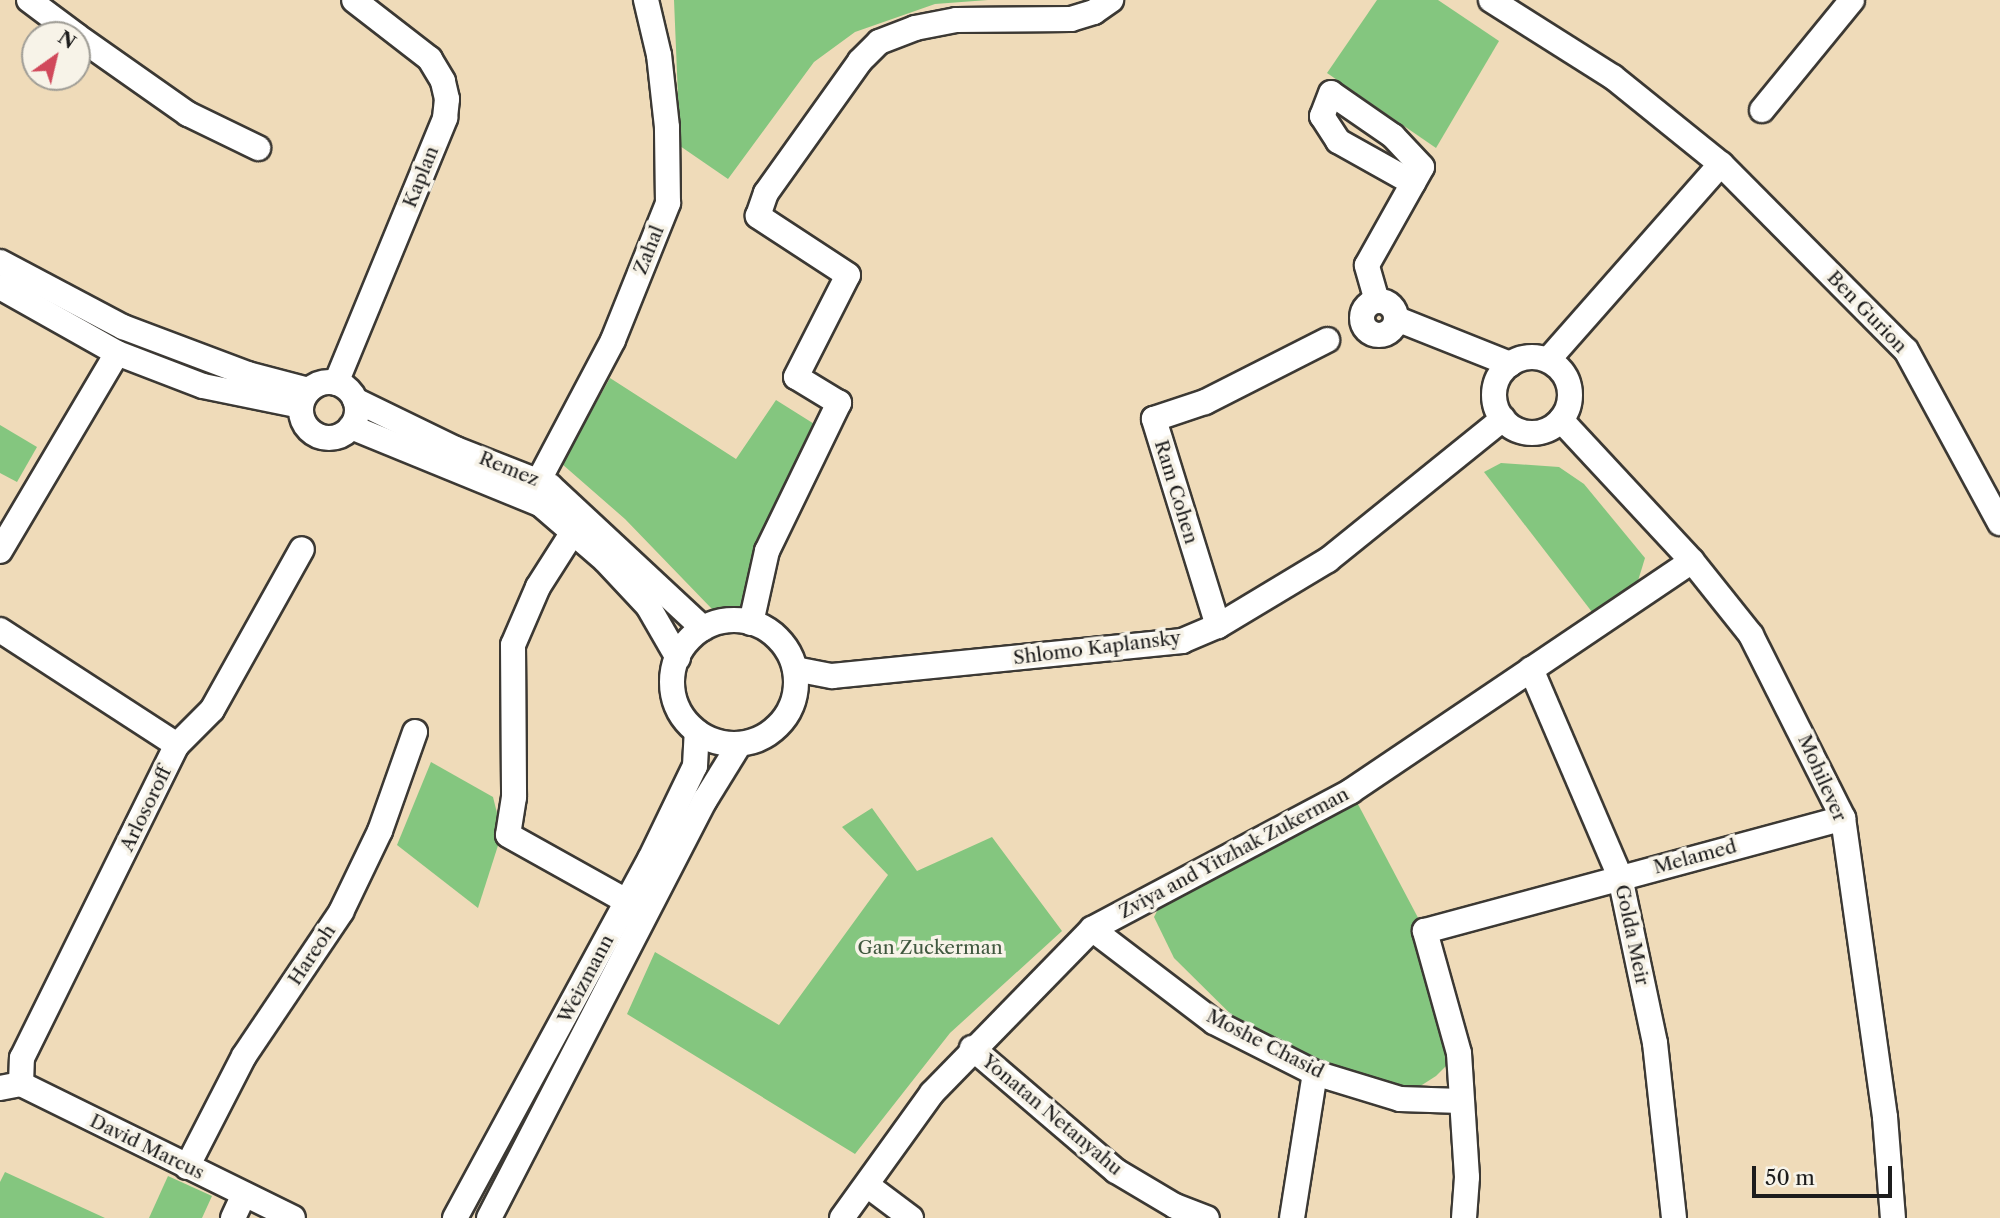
<!DOCTYPE html>
<html>
<head>
<meta charset="utf-8">
<style>
	body { margin:0 }
	#map { position:relative; width:2000px; height:1218px; overflow:hidden; background:#efdbb9; font-family:"Libre Caslon Text",serif }
	div>[style] { position:absolute }
	.green>* { inset:0; background:#84c67f }
	.roads { filter:drop-shadow(2px 0 #3c3934) drop-shadow(-2px 0 #3c3934) drop-shadow(0 2px #3c3934) drop-shadow(0 -2px #3c3934) }
	.minor>* { height:24px; margin:-12px; padding:0 12px; transform-origin:12px; border-radius:12px; background:#fff }
	.minor>.ring { margin:-12px; padding:0; box-sizing:content-box; background:none; border:24px solid #fff; border-radius:50% }
	span { translate:-50% -50%; white-space:nowrap; text-align:center; line-height:1.15; -webkit-text-stroke:7px #f7f3e8; paint-order:stroke }
	.street-label { font-size:19px; color:#1c1c1c }
	.park-label { font-size:19px; color:#40583f }
	.north { position:absolute; left:21px; top:21px; width:70px; height:70px; box-sizing:border-box; background:#f7f3e8; border:2px solid #9f9d96; border-radius:50%; rotate:34deg; font-size:19px; font-weight:700; line-height:28px; text-align:center; color:#1c1c1c }
	.north::after { content:''; display:block; margin:auto; width:24px; height:32px; background:#d1495b; clip-path:polygon(50% 0,100% 100%,50% 72%,0 100%) }
	.scale { position:absolute; left:1752px; top:1166px; width:140px; height:32px; box-sizing:border-box; border:4px solid #1c1c1c; border-top:0; padding-left:9px; font-size:21px; line-height:24px; white-space:nowrap; color:#1c1c1c; -webkit-text-stroke:5px #f7f3e8; paint-order:stroke }
</style>
</head>
<body>
<div id="map">
	<div class="green">
		<div style="clip-path:polygon(674px 0,988px 0,935px 4px,855px 32px,814px 62px,728px 179px,680px 146px)"></div>
		<div style="clip-path:polygon(1377px 0,1438px 0,1499px 41px,1436px 148px,1327px 73px)"></div>
		<div style="clip-path:polygon(610px 378px,736px 459px,776px 400px,819px 427px,743px 610px,712px 609px,625px 519px,562px 464px)"></div>
		<div style="clip-path:polygon(0 425px,37px 447px,17px 482px,0 473px)"></div>
		<div style="clip-path:polygon(1501px 463px,1559px 467px,1584px 484px,1645px 558px,1637px 584px,1592px 612px,1484px 472px)"></div>
		<div style="clip-path:polygon(431px 762px,493px 797px,502px 833px,478px 908px,397px 845px)"></div>
		<div style="clip-path:polygon(1351px 791px,1425px 931px,1459px 1053px,1436px 1076px,1400px 1099px,1265px 1048px,1174px 958px,1154px 917px,1169px 888px)"></div>
		<div style="clip-path:polygon(872px 808px,917px 871px,992px 837px,1062px 931px,950px 1033px,855px 1154px,627px 1014px,655px 952px,779px 1025px,888px 875px,842px 827px)"></div>
		<div style="clip-path:polygon(5px 1172px,105px 1218px,0 1218px,0 1182px)"></div>
		<div style="clip-path:polygon(168px 1176px,212px 1196px,202px 1218px,149px 1218px)"></div>
	</div>
	<div class="roads">
		<div class="minor">
			<div style="left:29px;top:0;width:59px;rotate:36.7deg"></div>
			<div style="left:1491px;top:0;width:144px;rotate:32.3deg"></div>
			<div style="left:1613px;top:77px;width:139px;rotate:38.9deg"></div>
			<div style="left:1721px;top:164px;width:262px;rotate:45.2deg"></div>
			<div style="left:1906px;top:350px;width:197px;rotate:61.5deg"></div>
			<div style="left:77px;top:36px;width:136px;rotate:35.1deg"></div>
			<div style="left:188px;top:114px;width:78px;rotate:25.9deg"></div>
			<div style="left:1762px;top:110px;width:142px;rotate:-50.7deg"></div>
			<div style="left:0;top:262px;width:139px;rotate:27.9deg"></div>
			<div style="left:123px;top:327px;width:134px;rotate:20.6deg"></div>
			<div style="left:248px;top:374px;width:63px;rotate:14.7deg"></div>
			<div style="left:0;top:287px;width:134px;rotate:29.4deg"></div>
			<div style="left:117px;top:353px;width:92px;rotate:21deg"></div>
			<div style="left:203px;top:386px;width:100px;rotate:11.5deg"></div>
			<div class="ring" style="left:1362px;top:301px;width:10px;height:10px"></div>
			<div style="left:1377px;top:301px;width:37px;rotate:-106deg"></div>
			<div style="left:1367px;top:265px;width:112px;rotate:-60.7deg"></div>
			<div style="left:1422px;top:167px;width:42px;rotate:-133.1deg"></div>
			<div style="left:1393px;top:136px;width:75px;rotate:-145.3deg"></div>
			<div style="left:1331px;top:93px;width:25px;rotate:111deg"></div>
			<div style="left:1322px;top:116px;width:30px;rotate:57deg"></div>
			<div style="left:1338px;top:141px;width:86px;rotate:29.2deg"></div>
			<div style="left:1397px;top:319px;width:122px;rotate:21.7deg"></div>
			<div class="ring" style="left:1494px;top:357px;width:52px;height:52px"></div>
			<div style="left:1548px;top:360px;width:261px;rotate:-48.6deg"></div>
			<div class="ring" style="left:301px;top:382px;width:32px;height:32px"></div>
			<div style="left:336px;top:383px;width:287px;rotate:-67.6deg"></div>
			<div style="left:445px;top:118px;width:19px;rotate:-84deg"></div>
			<div style="left:447px;top:99px;width:18px;rotate:-103deg"></div>
			<div style="left:443px;top:81px;width:26px;rotate:-121deg"></div>
			<div style="left:430px;top:59px;width:96px;rotate:-142.2deg"></div>
			<div style="left:355px;top:400px;width:112px;rotate:25.9deg"></div>
			<div style="left:456px;top:449px;width:101px;rotate:21.5deg"></div>
			<div style="left:550px;top:486px;width:209px;rotate:42.9deg"></div>
			<div style="left:1561px;top:420px;width:192px;rotate:47.1deg"></div>
			<div style="left:1692px;top:561px;width:95px;rotate:51.4deg"></div>
			<div style="left:1751px;top:635px;width:205px;rotate:63.3deg"></div>
			<div style="left:1843px;top:818px;width:302px;rotate:82deg"></div>
			<div style="left:1885px;top:1117px;width:101px;rotate:85.5deg"></div>
			<div style="left:351px;top:427px;width:204px;rotate:22.2deg"></div>
			<div style="left:540px;top:504px;width:86px;rotate:40.7deg"></div>
			<div style="left:605px;top:560px;width:63px;rotate:46.9deg"></div>
			<div style="left:648px;top:606px;width:60px;rotate:60deg"></div>
			<div style="left:539px;top:480px;width:158px;rotate:-62.1deg"></div>
			<div style="left:613px;top:340px;width:148px;rotate:-68.1deg"></div>
			<div style="left:668px;top:203px;width:76px;rotate:-90.8deg"></div>
			<div style="left:667px;top:127px;width:72px;rotate:-96.3deg"></div>
			<div style="left:659px;top:55px;width:57px;rotate:-103.3deg"></div>
			<div style="left:573px;top:532px;width:65px;rotate:122.5deg"></div>
			<div style="left:538px;top:587px;width:63px;rotate:113.3deg"></div>
			<div style="left:513px;top:645px;width:152px;rotate:89.6deg"></div>
			<div style="left:514px;top:797px;width:38px;rotate:99deg"></div>
			<div style="left:508px;top:835px;width:137px;rotate:29.2deg"></div>
			<div style="left:0;top:551px;width:230px;rotate:-59.4deg"></div>
			<div class="ring" style="left:672px;top:620px;width:100px;height:100px"></div>
			<div style="left:751px;top:623px;width:74px;rotate:-77.5deg"></div>
			<div style="left:767px;top:551px;width:165px;rotate:-64.1deg"></div>
			<div style="left:839px;top:403px;width:50px;rotate:-148.8deg"></div>
			<div style="left:796px;top:377px;width:114px;rotate:-63deg"></div>
			<div style="left:848px;top:275px;width:108px;rotate:-146.8deg"></div>
			<div style="left:758px;top:216px;width:24px;rotate:-71deg"></div>
			<div style="left:766px;top:193px;width:162px;rotate:-54.5deg"></div>
			<div style="left:860px;top:61px;width:27px;rotate:-45deg"></div>
			<div style="left:879px;top:42px;width:39px;rotate:-21deg"></div>
			<div style="left:915px;top:28px;width:42px;rotate:-11deg"></div>
			<div style="left:956px;top:20px;width:115px;rotate:-0.5deg"></div>
			<div style="left:1071px;top:19px;width:24px;rotate:-17deg"></div>
			<div style="left:1094px;top:12px;width:21px;rotate:-35deg"></div>
			<div style="left:1218px;top:626px;width:217px;rotate:-107.2deg"></div>
			<div style="left:1154px;top:419px;width:54px;rotate:-18.4deg"></div>
			<div style="left:1205px;top:402px;width:137px;rotate:-26.9deg"></div>
			<div style="left:0;top:630px;width:211px;rotate:33deg"></div>
			<div style="left:795px;top:669px;width:38px;rotate:11deg"></div>
			<div style="left:832px;top:676px;width:352px;rotate:-5.7deg"></div>
			<div style="left:1182px;top:641px;width:39px;rotate:-23deg"></div>
			<div style="left:1218px;top:626px;width:128px;rotate:-31deg"></div>
			<div style="left:1328px;top:560px;width:225px;rotate:-38.9deg"></div>
			<div style="left:1531px;top:669px;width:226px;rotate:66.8deg"></div>
			<div style="left:1620px;top:877px;width:170px;rotate:78.1deg"></div>
			<div style="left:1655px;top:1043px;width:176px;rotate:83.8deg"></div>
			<div style="left:1092px;top:929px;width:153px;rotate:37.3deg"></div>
			<div style="left:1214px;top:1022px;width:113px;rotate:26.8deg"></div>
			<div style="left:1315px;top:1073px;width:89px;rotate:17deg"></div>
			<div style="left:1400px;top:1099px;width:61px;rotate:1.9deg"></div>
			<div style="left:972px;top:1048px;width:189px;rotate:40.5deg"></div>
			<div style="left:1116px;top:1171px;width:69px;rotate:30.7deg"></div>
			<div style="left:1175px;top:1206px;width:34px;rotate:21deg"></div>
			<div style="left:21px;top:1084px;width:26px;rotate:-88deg"></div>
			<div style="left:22px;top:1058px;width:349px;rotate:-63.7deg"></div>
			<div style="left:177px;top:745px;width:49px;rotate:-45deg"></div>
			<div style="left:212px;top:710px;width:184px;rotate:-60.8deg"></div>
			<div style="left:0;top:1088px;width:21px;rotate:-11deg"></div>
			<div style="left:21px;top:1084px;width:303px;rotate:26.2deg"></div>
			<div style="left:187px;top:1167px;width:125px;rotate:-62.8deg"></div>
			<div style="left:244px;top:1056px;width:174px;rotate:-56deg"></div>
			<div style="left:341px;top:912px;width:90px;rotate:-64.3deg"></div>
			<div style="left:380px;top:831px;width:105px;rotate:-70.5deg"></div>
			<div style="left:867px;top:1185px;width:55px;rotate:36.9deg"></div>
			<div style="left:233px;top:1218px;width:26px;rotate:-65deg"></div>
			<div style="left:455px;top:1218px;width:409px;rotate:-61.5deg"></div>
			<div style="left:650px;top:859px;width:103px;rotate:-64.2deg"></div>
			<div style="left:695px;top:766px;width:34px;rotate:-87deg"></div>
			<div style="left:489px;top:1218px;width:471px;rotate:-62.7deg"></div>
			<div style="left:705px;top:800px;width:65px;rotate:-58.3deg"></div>
			<div style="left:842px;top:1218px;width:154px;rotate:-54.2deg"></div>
			<div style="left:932px;top:1093px;width:229px;rotate:-45.7deg"></div>
			<div style="left:1092px;top:929px;width:293px;rotate:-28deg"></div>
			<div style="left:1351px;top:791px;width:411px;rotate:-34deg"></div>
			<div style="left:1292px;top:1218px;width:147px;rotate:-81deg"></div>
			<div style="left:1464px;top:1218px;width:41px;rotate:-85.8deg"></div>
			<div style="left:1467px;top:1177px;width:124px;rotate:-93.7deg"></div>
			<div style="left:1459px;top:1053px;width:127px;rotate:-105.6deg"></div>
			<div style="left:1425px;top:931px;width:433px;rotate:-15.1deg"></div>
		</div>
	</div>
	<div class="street-label">
		<span style="left:421px;top:177px;rotate:-68deg">Kaplan</span>
		<span style="left:649px;top:250px;rotate:-68deg">Zahal</span>
		<span style="left:1867px;top:312px;rotate:46deg">Ben Gurion</span>
		<span style="left:509px;top:469px;rotate:22deg">Remez</span>
		<span style="left:1176px;top:492px;rotate:73deg">Ram Cohen</span>
		<span style="left:1097px;top:648px;rotate:-7deg">Shlomo Kaplansky</span>
		<span style="left:1822px;top:778px;rotate:66deg">Mohilever</span>
		<span style="left:146px;top:809px;rotate:-64deg">Arlosoroff</span>
		<span style="left:1234px;top:853px;rotate:-28deg">Zviya and Yitzhak Zukerman</span>
		<span style="left:1695px;top:857px;rotate:-15deg">Melamed</span>
		<span style="left:1632px;top:935px;rotate:78deg">Golda Meir</span>
		<span style="left:312px;top:955px;rotate:-56deg">Hareoh</span>
		<span style="left:586px;top:979px;rotate:-62deg">Weizmann</span>
		<span style="left:1265px;top:1044px;rotate:27deg">Moshe Chasid</span>
		<span style="left:1052px;top:1115px;rotate:40deg">Yonatan Netanyahu</span>
		<span style="left:147px;top:1147px;rotate:26deg">David Marcus</span>
	</div>
	<div class="park-label">
		<span style="left:930px;top:948px">Gan Zuckerman</span>
	</div>
	<div class="north">N</div>
	<div class="scale">50 m</div>
</div>
</body>
</html>
